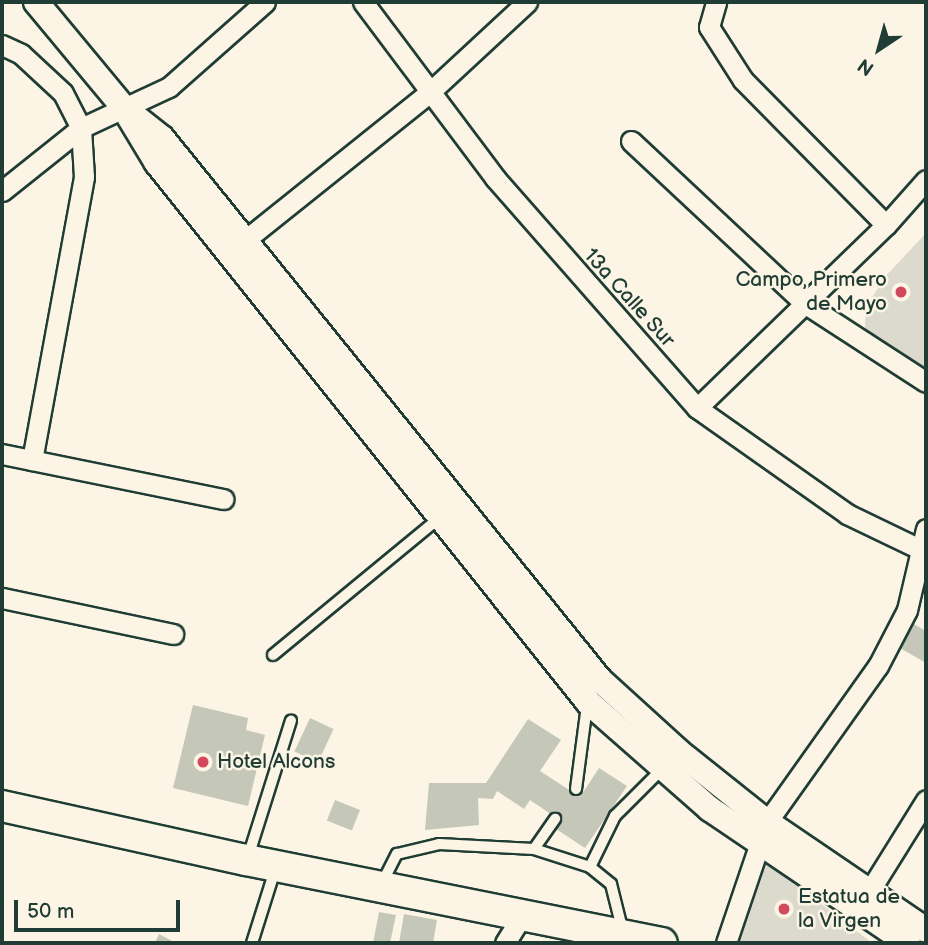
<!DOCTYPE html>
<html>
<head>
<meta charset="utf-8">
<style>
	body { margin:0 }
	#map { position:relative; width:928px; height:945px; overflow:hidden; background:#fcf5e5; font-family:"Balsamiq Sans",sans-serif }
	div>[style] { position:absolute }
	.green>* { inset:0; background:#dcdacc }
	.building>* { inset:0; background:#c5c7b9; transform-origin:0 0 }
	.roads { filter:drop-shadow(2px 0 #1f3d34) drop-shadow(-2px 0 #1f3d34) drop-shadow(0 2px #1f3d34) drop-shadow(0 -2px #1f3d34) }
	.service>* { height:10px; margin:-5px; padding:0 5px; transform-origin:5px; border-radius:5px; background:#fcf5e5 }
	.minor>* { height:19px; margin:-9.5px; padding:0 9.5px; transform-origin:9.5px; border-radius:9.5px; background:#fcf5e5 }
	.tertiary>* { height:24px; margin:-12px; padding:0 12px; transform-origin:12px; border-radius:12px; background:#fcf5e5 }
	.primary>* { height:30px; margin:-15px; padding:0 15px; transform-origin:15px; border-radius:15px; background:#fcf5e5 }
	.dots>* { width:19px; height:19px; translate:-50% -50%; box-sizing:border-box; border:4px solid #fcf5e5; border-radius:50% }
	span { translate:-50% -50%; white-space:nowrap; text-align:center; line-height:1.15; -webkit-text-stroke:5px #fcf5e5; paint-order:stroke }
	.poi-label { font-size:21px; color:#1f3d34 }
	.right { translate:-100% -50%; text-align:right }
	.left { translate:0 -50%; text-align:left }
	.street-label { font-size:21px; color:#1f3d34 }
	.frame { position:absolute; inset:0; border:4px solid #1f3d34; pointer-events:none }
	.north { position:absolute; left:844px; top:14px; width:70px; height:70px; -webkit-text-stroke:5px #fcf5e5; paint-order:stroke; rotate:216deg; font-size:19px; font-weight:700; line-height:28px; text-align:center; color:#1f3d34 }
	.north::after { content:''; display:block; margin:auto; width:24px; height:32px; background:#1f3d34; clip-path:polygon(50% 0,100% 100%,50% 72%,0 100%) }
	.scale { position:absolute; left:14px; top:900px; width:166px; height:32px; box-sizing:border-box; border:4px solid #1f3d34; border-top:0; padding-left:9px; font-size:21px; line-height:24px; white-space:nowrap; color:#1f3d34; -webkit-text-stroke:5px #fcf5e5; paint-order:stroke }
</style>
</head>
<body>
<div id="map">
	<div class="green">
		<div style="clip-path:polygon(926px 233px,926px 378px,874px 345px,865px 327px,866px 307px,885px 277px)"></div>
		<div style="clip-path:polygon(764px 860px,872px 943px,737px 943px)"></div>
	</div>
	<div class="building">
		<div style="clip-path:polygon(914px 624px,926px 631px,926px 663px,900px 648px)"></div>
		<div style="clip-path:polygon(193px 705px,248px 718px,246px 730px,265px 735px,248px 806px,173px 788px)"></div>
		<div style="left:310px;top:718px;width:26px;height:37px;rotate:25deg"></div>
		<div style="clip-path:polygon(528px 719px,561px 740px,540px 771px,580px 797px,599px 768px,627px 786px,585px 848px,556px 829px,561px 821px,530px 800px,524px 809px,497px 791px,493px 799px,478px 798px,479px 825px,425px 830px,429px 783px,486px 783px)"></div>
		<div style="left:335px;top:800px;width:27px;height:22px;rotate:22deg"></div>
		<div style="clip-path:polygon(379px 912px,396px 915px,390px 943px,373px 943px)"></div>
		<div style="clip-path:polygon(404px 914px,437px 920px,433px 943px,399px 943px)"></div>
		<div style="clip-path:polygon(159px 934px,176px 943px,155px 943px)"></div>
	</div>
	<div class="roads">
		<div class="service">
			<div style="left:273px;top:655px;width:215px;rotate:-39.5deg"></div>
			<div style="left:576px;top:789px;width:85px;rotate:-82.5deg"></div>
			<div style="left:534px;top:849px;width:59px;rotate:17.8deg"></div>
			<div style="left:590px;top:867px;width:27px;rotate:39deg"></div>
			<div style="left:611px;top:884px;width:49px;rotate:76deg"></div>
			<div style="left:248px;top:857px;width:143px;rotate:-72.5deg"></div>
			<div style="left:590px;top:867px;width:57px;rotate:-63.9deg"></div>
			<div style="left:615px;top:816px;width:69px;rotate:-45deg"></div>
			<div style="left:381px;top:885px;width:35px;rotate:-63deg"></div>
			<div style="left:397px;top:854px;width:43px;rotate:-13.4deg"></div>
			<div style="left:439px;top:844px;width:95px;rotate:3deg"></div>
			<div style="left:534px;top:849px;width:37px;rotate:-55deg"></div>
			<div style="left:252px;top:943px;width:77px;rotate:-72.5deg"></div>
		</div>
		<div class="minor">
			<div style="left:363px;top:2px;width:220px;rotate:53.1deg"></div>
			<div style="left:495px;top:178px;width:306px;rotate:48.7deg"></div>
			<div style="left:697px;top:408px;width:184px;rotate:35.2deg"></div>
			<div style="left:847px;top:514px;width:88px;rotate:25.7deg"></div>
			<div style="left:2px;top:45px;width:21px;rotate:25deg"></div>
			<div style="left:21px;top:54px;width:57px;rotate:42.9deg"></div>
			<div style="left:63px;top:93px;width:39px;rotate:63deg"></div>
			<div style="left:81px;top:128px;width:49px;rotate:86.5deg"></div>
			<div style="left:84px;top:177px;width:288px;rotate:100.4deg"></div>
			<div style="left:631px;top:141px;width:237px;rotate:43.1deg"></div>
			<div style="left:804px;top:303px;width:145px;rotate:32.9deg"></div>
			<div style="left:2px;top:191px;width:101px;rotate:-38.6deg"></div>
			<div style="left:81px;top:128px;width:97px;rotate:-25deg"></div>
			<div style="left:169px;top:87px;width:128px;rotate:-41.5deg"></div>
			<div style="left:886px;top:225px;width:60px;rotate:-48.4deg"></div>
			<div style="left:244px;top:241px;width:240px;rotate:-38.7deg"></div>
			<div style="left:431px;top:91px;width:131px;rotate:-42.8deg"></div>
			<div style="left:697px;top:408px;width:263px;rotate:-44.1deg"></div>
			<div style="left:886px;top:225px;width:204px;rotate:-134.6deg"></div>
			<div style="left:743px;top:80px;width:63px;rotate:-122.7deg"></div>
			<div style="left:709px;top:27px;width:26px;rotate:-74deg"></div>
			<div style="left:2px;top:454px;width:226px;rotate:11.5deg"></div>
			<div style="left:2px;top:598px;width:175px;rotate:11.9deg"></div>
			<div style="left:862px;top:903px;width:121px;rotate:-58.1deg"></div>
			<div style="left:505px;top:943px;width:31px;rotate:-58deg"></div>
			<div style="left:726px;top:943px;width:128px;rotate:-71.3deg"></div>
			<div style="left:767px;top:822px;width:191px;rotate:-54.6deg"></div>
			<div style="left:878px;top:666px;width:63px;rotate:-62.6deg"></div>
			<div style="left:907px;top:610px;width:83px;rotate:-76.8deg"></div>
		</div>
		<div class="tertiary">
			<div style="left:36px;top:2px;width:138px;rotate:50.3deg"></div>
			<div style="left:124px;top:108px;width:48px;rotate:38.3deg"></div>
			<div style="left:162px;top:138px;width:697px;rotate:51.06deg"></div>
			<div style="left:600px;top:680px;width:105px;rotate:42.3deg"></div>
			<div style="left:678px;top:751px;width:114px;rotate:38.6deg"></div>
			<div style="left:767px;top:822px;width:192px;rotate:34.2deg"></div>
			<div style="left:128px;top:115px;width:56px;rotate:58.9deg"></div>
			<div style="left:157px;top:163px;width:690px;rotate:51.35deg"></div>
			<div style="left:588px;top:702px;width:162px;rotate:41.3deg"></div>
			<div style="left:710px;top:809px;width:239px;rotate:34.1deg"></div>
		</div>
		<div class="primary">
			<div style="left:2px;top:806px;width:250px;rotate:12.5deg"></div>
			<div style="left:246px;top:860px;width:424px;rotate:11.3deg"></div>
		</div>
	</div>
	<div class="dots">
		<div style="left:901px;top:292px;background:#d1495b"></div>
		<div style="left:203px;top:762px;background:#d1495b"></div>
		<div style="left:784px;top:909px;background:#d1495b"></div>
	</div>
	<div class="poi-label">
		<span class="right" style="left:887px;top:292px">Campo, Primero<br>de Mayo</span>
		<span class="left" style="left:217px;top:762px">Hotel Alcons</span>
		<span class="left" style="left:798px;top:909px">Estatua de<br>la Virgen</span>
	</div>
	<div class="street-label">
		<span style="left:629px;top:298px;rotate:48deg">13a Calle Sur</span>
	</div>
	<div class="frame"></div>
	<div class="north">N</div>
	<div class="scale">50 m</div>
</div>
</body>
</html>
